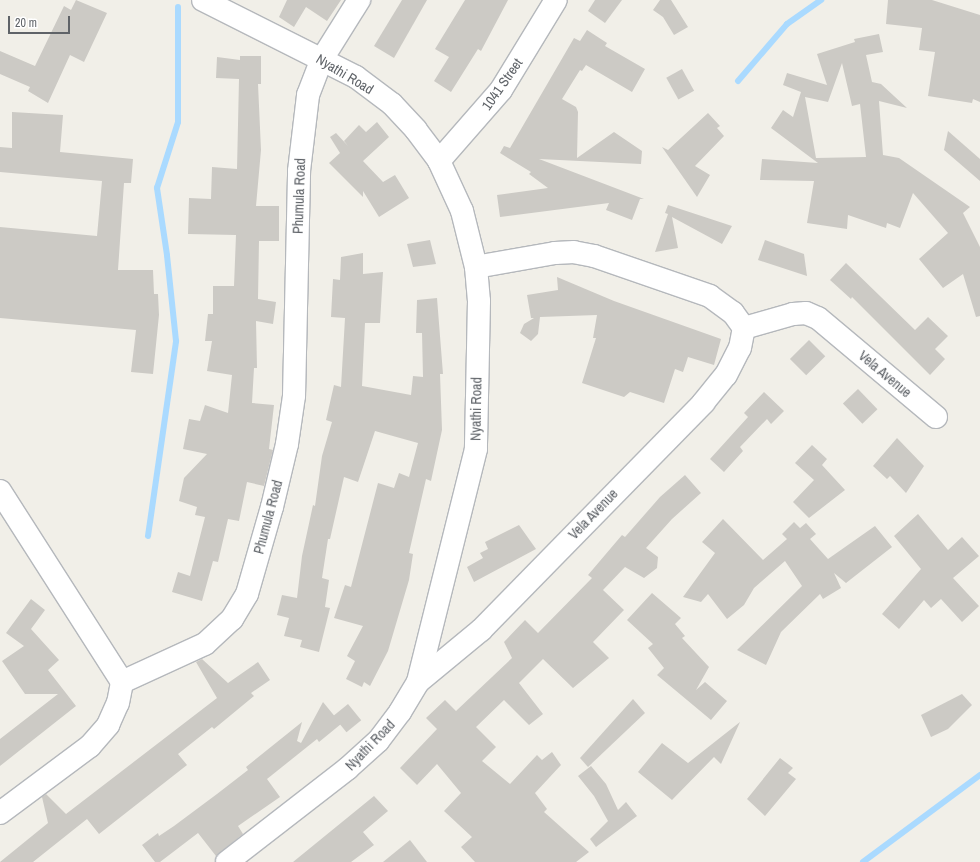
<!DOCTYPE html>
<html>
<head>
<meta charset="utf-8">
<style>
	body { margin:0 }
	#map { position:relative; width:980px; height:862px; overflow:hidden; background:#f1efe8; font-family:"Archivo Narrow",sans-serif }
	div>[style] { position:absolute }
	.stream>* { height:6px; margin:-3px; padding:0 3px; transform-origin:3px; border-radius:3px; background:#aadaff }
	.building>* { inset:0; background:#cccac5; transform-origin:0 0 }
	.roads { filter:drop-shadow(1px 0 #b5b8bc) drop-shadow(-1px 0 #b5b8bc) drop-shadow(0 1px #b5b8bc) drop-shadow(0 -1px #b5b8bc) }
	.minor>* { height:22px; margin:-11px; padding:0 11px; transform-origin:11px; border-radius:11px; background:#fff }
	span { translate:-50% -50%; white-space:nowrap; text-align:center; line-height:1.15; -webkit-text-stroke:4px #fff; paint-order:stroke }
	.street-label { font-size:14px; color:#5f6368 }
	.scale { position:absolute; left:8px; top:16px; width:62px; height:18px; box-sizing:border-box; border:2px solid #5f6368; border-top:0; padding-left:5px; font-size:12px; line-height:14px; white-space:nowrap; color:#5f6368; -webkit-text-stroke:3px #fff; paint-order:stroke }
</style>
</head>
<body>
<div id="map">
	<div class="stream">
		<div style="left:738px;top:81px;width:75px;rotate:-49.3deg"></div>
		<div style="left:787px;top:24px;width:42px;rotate:-35.2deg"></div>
		<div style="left:148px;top:536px;width:197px;rotate:-81.8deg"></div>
		<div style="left:176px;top:341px;width:86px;rotate:-96deg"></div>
		<div style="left:167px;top:255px;width:68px;rotate:-98.5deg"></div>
		<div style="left:157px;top:188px;width:69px;rotate:-72.3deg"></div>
		<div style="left:178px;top:122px;width:115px;rotate:-90deg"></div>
		<div style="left:863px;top:862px;width:146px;rotate:-36.6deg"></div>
	</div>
	<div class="building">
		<div style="clip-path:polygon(76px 0,107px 13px,84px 62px,70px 55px,48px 103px,28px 91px,30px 87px,0 74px,0 51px,35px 66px,64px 6px,71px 10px)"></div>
		<div style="clip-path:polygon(287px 0,341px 0,327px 21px,306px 7px,294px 27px,279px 17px)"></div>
		<div style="clip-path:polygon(402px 0,427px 0,394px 58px,374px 46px)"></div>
		<div style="clip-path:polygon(465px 0,508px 0,481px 51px,478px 49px,451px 92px,434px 81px,449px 57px,435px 49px)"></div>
		<div style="clip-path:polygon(595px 0,622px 0,605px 23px,588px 11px)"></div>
		<div style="clip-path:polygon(660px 0,671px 0,688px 27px,674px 35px,663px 17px,653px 10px)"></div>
		<div style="clip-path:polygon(888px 0,932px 0,980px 15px,980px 102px,973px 99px,972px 103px,928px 96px,935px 52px,919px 50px,922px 28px,886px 24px)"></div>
		<div style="clip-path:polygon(587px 30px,607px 43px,605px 46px,645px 69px,632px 92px,586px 65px,582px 71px,580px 70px,562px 99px,576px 107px,578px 112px,577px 158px,614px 132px,642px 151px,641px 164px,539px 159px,644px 199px,640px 199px,632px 220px,606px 210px,609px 203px,500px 217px,497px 195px,548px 188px,529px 174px,531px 172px,500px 153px,504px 146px,510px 148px,574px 38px,580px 41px)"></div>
		<div style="clip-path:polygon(evenodd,879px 34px,883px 52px,866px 55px,872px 82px,881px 84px,907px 108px,879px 101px,883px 155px,899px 158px,970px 207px,963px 213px,980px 247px,980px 316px,976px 317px,963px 274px,943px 288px,919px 259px,948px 233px,913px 193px,900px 228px,887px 223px,886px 228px,848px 215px,847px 229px,807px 223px,814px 181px,760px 180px,762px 159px,818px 163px,771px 128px,783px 110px,793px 117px,801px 92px,783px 85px,787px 73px,827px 85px,817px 54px,855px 42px,854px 39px,879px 34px,842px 63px,852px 106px,860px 104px,866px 157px,816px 158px,805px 97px,828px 102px,842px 63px)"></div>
		<div style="clip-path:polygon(240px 56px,261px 56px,261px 84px,258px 84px,261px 150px,256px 206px,279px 206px,279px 241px,259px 241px,258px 299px,276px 302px,273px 324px,256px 321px,257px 368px,254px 368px,252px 403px,274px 405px,269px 449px,273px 450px,264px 486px,247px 482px,239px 521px,228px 519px,218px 562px,213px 561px,202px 601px,172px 592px,178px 572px,190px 576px,205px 517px,195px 515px,197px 507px,179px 501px,184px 478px,207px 454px,183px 449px,189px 419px,200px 421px,205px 405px,228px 413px,232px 375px,207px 371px,212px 341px,205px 341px,208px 314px,213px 314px,213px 286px,234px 286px,236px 235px,188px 234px,189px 198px,211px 199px,212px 167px,237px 169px,239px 79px,216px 78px,217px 57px,240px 60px)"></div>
		<div style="left:682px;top:69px;width:25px;height:18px;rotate:61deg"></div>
		<div style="clip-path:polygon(12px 112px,63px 115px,60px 152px,133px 159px,131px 183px,124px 183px,118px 270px,153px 270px,154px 294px,158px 294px,159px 315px,153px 374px,131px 372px,136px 330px,0 318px,0 227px,97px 236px,102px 181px,0 172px,0 147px,12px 148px)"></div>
		<div style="clip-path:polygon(708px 113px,720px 126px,717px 128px,724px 136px,695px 166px,710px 175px,697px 197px,662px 147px,668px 150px)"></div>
		<div style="clip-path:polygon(377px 122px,389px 137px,363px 161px,383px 182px,395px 175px,409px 198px,379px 217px,363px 191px,363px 197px,329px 163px,340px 153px,330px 137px,336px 133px,348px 146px,344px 141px,359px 125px,366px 132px)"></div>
		<div style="clip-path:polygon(948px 131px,980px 159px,980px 181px,944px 150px)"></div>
		<div style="clip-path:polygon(668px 205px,732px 226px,722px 244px,672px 217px,678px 248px,655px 252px,668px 214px,665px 213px)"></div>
		<div style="clip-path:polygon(430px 240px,436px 264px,413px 267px,407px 244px)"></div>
		<div style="clip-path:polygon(765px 240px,804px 254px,807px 276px,758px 260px)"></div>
		<div style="clip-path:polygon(363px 253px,363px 274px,383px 272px,380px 323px,365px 323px,362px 386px,411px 395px,413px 376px,423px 377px,422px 333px,416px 333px,417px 300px,437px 298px,443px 374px,440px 374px,442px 430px,431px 481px,426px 479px,409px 553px,413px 554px,409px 580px,388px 651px,370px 686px,364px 682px,362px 687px,346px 679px,355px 661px,347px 656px,363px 626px,334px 618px,345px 585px,351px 587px,378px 483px,394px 488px,399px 473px,409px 477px,418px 443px,375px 431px,358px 482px,344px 477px,330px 539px,328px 539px,322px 578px,329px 580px,325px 607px,330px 608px,319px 652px,300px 647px,302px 640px,284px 636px,289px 618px,277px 615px,282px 595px,297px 598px,302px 556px,313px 505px,315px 506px,322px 456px,332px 422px,326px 420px,334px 385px,341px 387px,345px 318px,331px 317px,333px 279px,340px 280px,341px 257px)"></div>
		<div style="clip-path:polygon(846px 263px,915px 330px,928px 317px,948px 336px,935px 349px,945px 359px,930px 375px,852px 297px,851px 299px,830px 280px)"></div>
		<div style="clip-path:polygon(557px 277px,614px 301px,721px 339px,714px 365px,688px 357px,683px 372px,675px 369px,664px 403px,630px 392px,624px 397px,582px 383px,596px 338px,593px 338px,597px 315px,540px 317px,538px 334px,531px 341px,520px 333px,524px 324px,534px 318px,531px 318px,527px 295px,558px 290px)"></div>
		<div style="left:809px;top:340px;width:23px;height:27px;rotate:45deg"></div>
		<div style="left:858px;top:389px;width:28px;height:21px;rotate:46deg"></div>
		<div style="clip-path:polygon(764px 392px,784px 411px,771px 424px,767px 419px,740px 447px,743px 451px,724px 472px,710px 459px,748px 417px,744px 413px)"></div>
		<div style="clip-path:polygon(897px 438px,924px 466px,906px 493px,890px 476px,887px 479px,873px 466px)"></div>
		<div style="clip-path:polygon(812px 445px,827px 459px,822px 465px,845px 490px,809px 518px,793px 502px,814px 480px,795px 463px)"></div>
		<div style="clip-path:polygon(685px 475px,701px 493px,672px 519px,646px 548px,658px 557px,657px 568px,644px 578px,625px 567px,603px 590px,624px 610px,593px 642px,609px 658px,573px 688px,543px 659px,519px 683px,543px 714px,529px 725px,504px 700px,476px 727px,496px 747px,482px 761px,510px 784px,537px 755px,542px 760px,552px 752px,561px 765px,535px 793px,547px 809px,544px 812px,589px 852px,576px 862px,475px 862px,461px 847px,472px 837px,444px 811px,461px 793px,437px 764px,417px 785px,400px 768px,437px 729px,426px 718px,445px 700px,456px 711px,512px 658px,504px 642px,525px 620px,538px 633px,592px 578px,588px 575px,622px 535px,625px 537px,660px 497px)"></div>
		<div style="clip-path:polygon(918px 514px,948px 550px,962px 537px,979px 556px,953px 578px,979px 606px,962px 622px,941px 599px,931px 608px,924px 600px,899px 629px,882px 614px,921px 569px,894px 536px)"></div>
		<div style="clip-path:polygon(723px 519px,763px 560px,787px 539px,782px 534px,794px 522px,800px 528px,806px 523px,816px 534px,810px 539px,828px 559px,875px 526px,892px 547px,846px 583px,834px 573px,841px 588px,823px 599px,820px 594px,781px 632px,766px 665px,737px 650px,802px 586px,785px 561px,754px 588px,744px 605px,727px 619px,708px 594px,701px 602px,683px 597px,715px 553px,702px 542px)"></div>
		<div style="clip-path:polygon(519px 525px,536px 549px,474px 582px,467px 567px,483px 558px,480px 553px,488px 549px,485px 542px)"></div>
		<div style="clip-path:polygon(652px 593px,681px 618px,675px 624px,685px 636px,682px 638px,709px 667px,696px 690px,705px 682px,727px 701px,711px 720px,657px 675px,664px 668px,648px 648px,653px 644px,627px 620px)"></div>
		<div style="clip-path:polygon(31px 599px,45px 610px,31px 629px,59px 660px,48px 670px,76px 706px,0 766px,0 739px,58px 694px,25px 694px,2px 661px,24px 646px,6px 633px)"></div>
		<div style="clip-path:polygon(202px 659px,228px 683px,258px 662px,270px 680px,251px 693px,254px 696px,214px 729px,212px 727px,178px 754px,187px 765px,99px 834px,87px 819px,33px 862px,0 862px,48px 823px,42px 797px,46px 794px,66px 814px,217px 698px,196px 662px)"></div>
		<div style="clip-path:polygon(962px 694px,972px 705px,948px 729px,931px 737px,921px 715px)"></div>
		<div style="clip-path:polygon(633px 699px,645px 713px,588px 767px,580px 758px)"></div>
		<div style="clip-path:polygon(323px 702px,341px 724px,319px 742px,317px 739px,267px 779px,280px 797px,238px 826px,243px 834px,216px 856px,198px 833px,160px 862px,155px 862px,142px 845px,158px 833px,159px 836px,174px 826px,217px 794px,248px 770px,246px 767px,302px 722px,297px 741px,301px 743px)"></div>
		<div style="left:348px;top:704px;width:21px;height:19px;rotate:51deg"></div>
		<div style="clip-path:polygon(740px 722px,721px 764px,714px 757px,672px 800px,638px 772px,662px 743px,688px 763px)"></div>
		<div style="clip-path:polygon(780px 758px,793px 768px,788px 773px,796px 779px,765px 816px,747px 799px)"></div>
		<div style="clip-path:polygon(591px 766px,606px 784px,618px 810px,626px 802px,637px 816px,596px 847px,590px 839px,608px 821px,594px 796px,578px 776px)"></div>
		<div style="clip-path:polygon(374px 796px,388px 811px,363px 832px,374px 845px,351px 862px,293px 862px)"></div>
		<div style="clip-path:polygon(410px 840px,427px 862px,383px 862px)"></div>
	</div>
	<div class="roads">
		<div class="minor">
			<div style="left:203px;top:0;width:171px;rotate:26.7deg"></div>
			<div style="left:356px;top:77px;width:45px;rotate:36.9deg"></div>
			<div style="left:392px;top:104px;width:35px;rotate:47deg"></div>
			<div style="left:416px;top:130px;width:39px;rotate:53deg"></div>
			<div style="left:439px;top:161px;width:55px;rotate:65.3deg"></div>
			<div style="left:462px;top:211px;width:58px;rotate:76deg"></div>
			<div style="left:476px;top:267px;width:34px;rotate:85deg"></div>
			<div style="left:479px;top:301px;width:148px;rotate:91.2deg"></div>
			<div style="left:476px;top:449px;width:240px;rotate:104deg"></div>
			<div style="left:418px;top:682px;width:35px;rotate:121deg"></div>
			<div style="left:400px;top:712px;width:36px;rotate:127deg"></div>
			<div style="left:378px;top:741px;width:42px;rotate:137.9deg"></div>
			<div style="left:347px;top:769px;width:152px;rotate:142.2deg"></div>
			<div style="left:439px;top:161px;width:94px;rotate:-48.9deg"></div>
			<div style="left:501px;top:90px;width:105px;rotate:-58.6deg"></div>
			<div style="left:744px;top:328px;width:51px;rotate:-15.9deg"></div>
			<div style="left:793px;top:314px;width:13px;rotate:-4deg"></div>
			<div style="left:806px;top:313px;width:13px;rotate:23deg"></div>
			<div style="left:818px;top:318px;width:154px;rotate:40deg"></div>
			<div style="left:0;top:491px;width:227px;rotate:57.4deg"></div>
			<div style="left:122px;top:682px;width:91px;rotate:-24.6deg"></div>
			<div style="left:205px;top:644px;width:37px;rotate:-43deg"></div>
			<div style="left:232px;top:619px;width:29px;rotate:-59deg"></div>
			<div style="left:247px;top:594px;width:91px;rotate:-74deg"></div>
			<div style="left:272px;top:507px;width:65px;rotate:-76.6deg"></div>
			<div style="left:287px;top:444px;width:49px;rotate:-81.7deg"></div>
			<div style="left:294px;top:396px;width:225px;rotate:-88.7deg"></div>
			<div style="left:299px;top:171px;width:77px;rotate:-83.2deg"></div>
			<div style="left:308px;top:95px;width:39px;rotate:-69deg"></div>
			<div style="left:322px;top:59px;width:70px;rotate:-57.9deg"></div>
			<div style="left:418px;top:682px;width:82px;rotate:-39.5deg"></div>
			<div style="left:481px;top:630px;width:318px;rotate:-45.6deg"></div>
			<div style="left:703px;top:403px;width:36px;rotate:-51deg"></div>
			<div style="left:726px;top:375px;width:30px;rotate:-63deg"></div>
			<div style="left:740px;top:348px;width:20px;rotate:-79deg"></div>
			<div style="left:744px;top:328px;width:19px;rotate:-126deg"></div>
			<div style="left:733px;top:313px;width:29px;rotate:-144deg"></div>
			<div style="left:710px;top:296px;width:123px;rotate:-161deg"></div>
			<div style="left:594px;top:256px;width:20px;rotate:-169deg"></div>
			<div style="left:574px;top:252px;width:19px;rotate:177deg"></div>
			<div style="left:555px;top:253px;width:80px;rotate:170deg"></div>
			<div style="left:0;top:813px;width:112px;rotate:-36.7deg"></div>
			<div style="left:90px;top:746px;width:28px;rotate:-49deg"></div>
			<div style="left:108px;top:725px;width:24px;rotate:-66deg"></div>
			<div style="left:118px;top:703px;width:21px;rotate:-79deg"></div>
		</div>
	</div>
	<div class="street-label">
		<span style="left:345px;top:74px;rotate:31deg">Nyathi Road</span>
		<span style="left:502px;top:84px;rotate:-55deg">1041 Street</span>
		<span style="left:299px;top:196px;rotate:-88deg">Phumula Road</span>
		<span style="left:885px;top:374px;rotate:40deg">Vela Avenue</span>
		<span style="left:476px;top:409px;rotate:-89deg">Nyathi Road</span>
		<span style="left:593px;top:514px;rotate:-46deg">Vela Avenue</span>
		<span style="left:268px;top:517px;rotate:-75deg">Phumula Road</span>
		<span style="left:370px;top:745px;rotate:-46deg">Nyathi Road</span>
	</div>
	<div class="scale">20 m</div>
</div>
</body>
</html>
